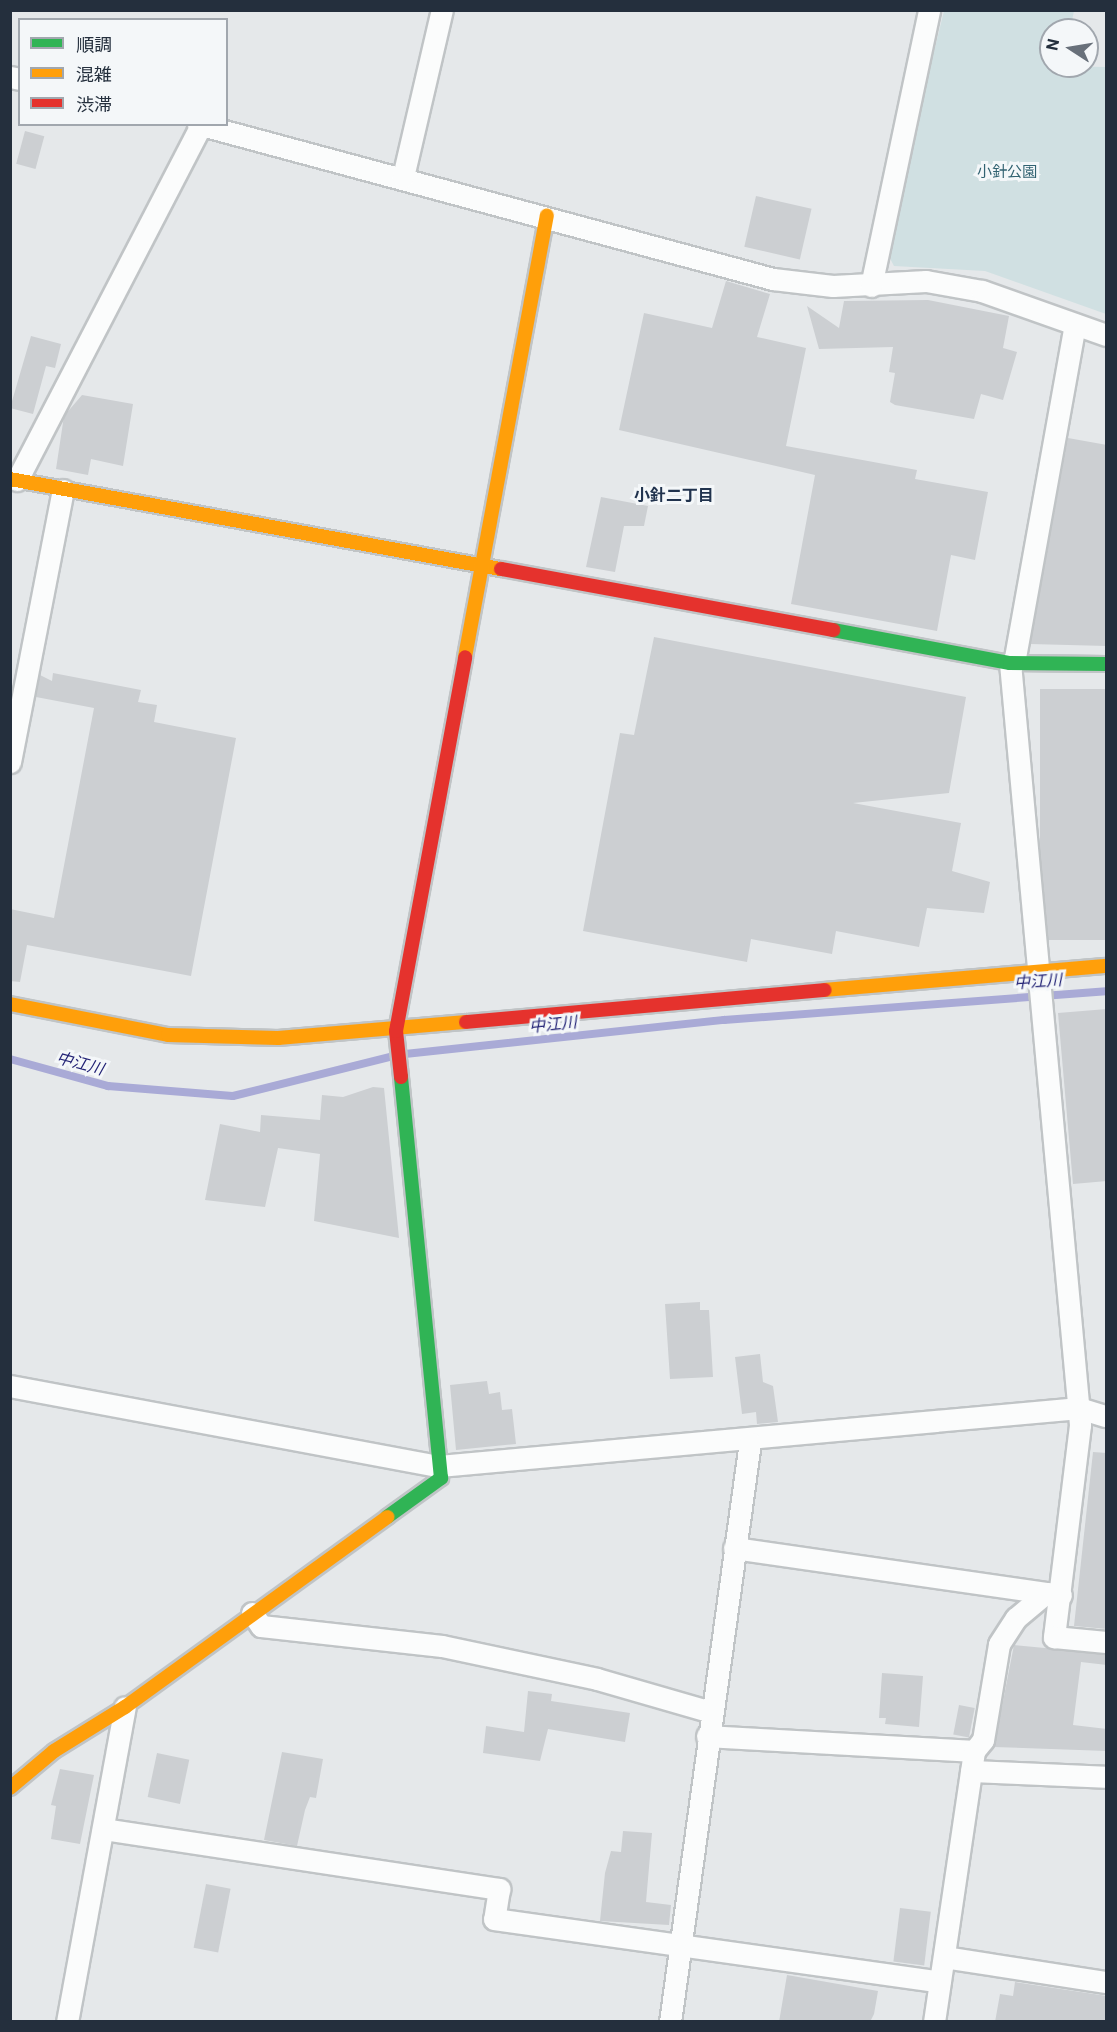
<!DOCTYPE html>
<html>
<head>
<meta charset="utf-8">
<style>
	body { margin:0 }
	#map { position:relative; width:1117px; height:2032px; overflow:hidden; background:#e5e8ea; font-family:Roboto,"Noto Sans JP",sans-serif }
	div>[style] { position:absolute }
	.green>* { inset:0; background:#d0e0e2 }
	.stream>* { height:8px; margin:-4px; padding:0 4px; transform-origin:4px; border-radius:4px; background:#a9aad6 }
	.building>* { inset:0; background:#cccfd2; transform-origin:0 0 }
	.roads { filter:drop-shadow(2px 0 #c0c4c6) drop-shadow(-2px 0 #c0c4c6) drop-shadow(0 2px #c0c4c6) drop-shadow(0 -2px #c0c4c6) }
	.street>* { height:21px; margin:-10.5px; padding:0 10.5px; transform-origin:10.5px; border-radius:10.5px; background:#fbfcfc }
	.fast>* { height:14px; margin:-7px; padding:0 7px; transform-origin:7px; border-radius:7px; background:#30b455 }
	.slow>* { height:14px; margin:-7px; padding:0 7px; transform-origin:7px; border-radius:7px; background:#ff9f0a }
	.jam>* { height:14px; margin:-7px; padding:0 7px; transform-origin:7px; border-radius:7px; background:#e5322d }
	span { translate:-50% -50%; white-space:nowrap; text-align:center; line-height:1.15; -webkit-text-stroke:6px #f4f7f9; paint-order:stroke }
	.park-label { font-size:15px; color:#316271 }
	.neighbourhood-label { font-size:16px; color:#21334e; font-weight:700 }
	.water-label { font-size:16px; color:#222275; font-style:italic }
	.frame { position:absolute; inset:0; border:12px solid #242f3d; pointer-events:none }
	.legend { position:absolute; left:18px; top:18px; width:210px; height:108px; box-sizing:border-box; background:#f4f7f9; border:2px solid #a1a7ae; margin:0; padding:8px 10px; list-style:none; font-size:18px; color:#242f3d }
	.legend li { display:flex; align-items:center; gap:12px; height:30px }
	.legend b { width:30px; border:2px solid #a1a7ae }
	.north { position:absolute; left:1039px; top:18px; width:60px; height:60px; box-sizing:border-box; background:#f4f7f9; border:2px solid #a1a7ae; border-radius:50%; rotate:282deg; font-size:16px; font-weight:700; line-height:24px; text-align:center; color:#242f3d }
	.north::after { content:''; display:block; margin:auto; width:21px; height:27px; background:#68707a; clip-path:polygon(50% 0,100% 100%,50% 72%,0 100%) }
</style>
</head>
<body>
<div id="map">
	<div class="green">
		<div style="clip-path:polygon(944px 11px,1074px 11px,1070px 30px,1051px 30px,1051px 66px,1106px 67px,1106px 314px,985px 271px,894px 266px,885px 249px)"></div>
	</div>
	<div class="stream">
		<div style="left:405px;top:1054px;width:321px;rotate:-6.1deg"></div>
		<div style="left:724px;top:1020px;width:383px;rotate:-4.3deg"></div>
		<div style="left:10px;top:1059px;width:102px;rotate:15.4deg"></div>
		<div style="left:108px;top:1086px;width:125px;rotate:4.6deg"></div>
		<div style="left:233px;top:1096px;width:165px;rotate:-14deg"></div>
	</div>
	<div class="building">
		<div style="left:25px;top:131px;width:20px;height:34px;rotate:15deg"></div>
		<div style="left:756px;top:196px;width:57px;height:52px;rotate:13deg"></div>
		<div style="clip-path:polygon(726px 281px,770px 294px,757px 337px,806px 348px,786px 446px,917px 470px,915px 479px,988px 492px,975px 560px,951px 555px,937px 631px,791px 604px,815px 475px,619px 430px,644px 313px,712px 328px)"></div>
		<div style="clip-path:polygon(928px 300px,1009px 316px,1003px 348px,1017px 352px,1003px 400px,981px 394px,974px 419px,895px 405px,890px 402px,895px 373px,889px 372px,893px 347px,819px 349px,807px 306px,839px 328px,844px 301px)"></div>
		<div style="clip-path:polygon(31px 336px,61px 344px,55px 368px,46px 366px,33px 414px,10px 408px)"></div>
		<div style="clip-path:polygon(82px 395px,133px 404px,123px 466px,91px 459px,88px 475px,56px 469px,64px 416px)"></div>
		<div style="clip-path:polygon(1068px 438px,1107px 445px,1107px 646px,1030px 644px)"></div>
		<div style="clip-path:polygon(601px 497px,648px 506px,644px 526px,624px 526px,615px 572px,586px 567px)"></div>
		<div style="clip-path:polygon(654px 637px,966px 697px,949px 793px,853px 803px,961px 823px,952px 871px,990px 882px,984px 913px,927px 908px,919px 947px,836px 931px,832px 954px,751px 939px,747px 962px,583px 931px,620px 733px,634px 735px)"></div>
		<div style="clip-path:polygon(53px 673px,141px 690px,138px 702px,157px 705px,154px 722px,236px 738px,191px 976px,27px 945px,20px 982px,10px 981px,10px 909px,54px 918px,94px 708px,36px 697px,40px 675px,52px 681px)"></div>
		<div style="left:1107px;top:689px;width:251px;height:67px;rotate:90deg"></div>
		<div style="clip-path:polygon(1107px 1009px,1107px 1181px,1073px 1184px,1058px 1013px)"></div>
		<div style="clip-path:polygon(373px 1087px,384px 1088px,399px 1238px,314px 1221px,320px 1154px,278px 1148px,265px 1207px,205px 1200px,220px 1124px,260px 1132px,261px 1115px,320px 1120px,322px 1095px,343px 1097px)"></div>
		<div style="clip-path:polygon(700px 1302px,700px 1310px,709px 1310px,713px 1377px,670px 1379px,665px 1304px)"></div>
		<div style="clip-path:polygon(760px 1354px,763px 1382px,773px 1386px,778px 1422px,757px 1424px,756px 1412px,742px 1414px,735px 1357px)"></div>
		<div style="clip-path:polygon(487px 1381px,489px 1394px,500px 1392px,502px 1410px,512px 1409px,516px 1444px,456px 1450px,450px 1385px)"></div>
		<div style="clip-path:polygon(1093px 1452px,1107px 1453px,1107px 1629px,1074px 1626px)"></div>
		<div style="clip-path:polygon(1014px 1645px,1107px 1654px,1107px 1665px,1081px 1662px,1073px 1725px,1107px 1729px,1107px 1751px,994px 1747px)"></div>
		<div style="clip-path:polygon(882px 1673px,923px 1676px,919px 1727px,885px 1724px,886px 1718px,879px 1718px)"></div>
		<div style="clip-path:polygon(528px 1691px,552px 1694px,551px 1701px,630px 1713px,625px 1742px,548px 1729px,540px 1761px,483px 1753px,486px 1726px,524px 1732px)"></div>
		<div style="left:959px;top:1705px;width:16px;height:30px;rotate:11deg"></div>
		<div style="clip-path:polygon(282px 1752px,323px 1759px,316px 1798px,310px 1797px,305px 1810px,297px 1846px,264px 1840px)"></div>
		<div style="left:157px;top:1753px;width:33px;height:45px;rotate:12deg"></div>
		<div style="clip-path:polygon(60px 1769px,94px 1775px,80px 1844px,51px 1839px,56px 1806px,51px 1805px)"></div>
		<div style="clip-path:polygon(623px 1831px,652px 1833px,646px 1902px,671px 1905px,669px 1925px,600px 1921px,605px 1873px,611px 1851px,621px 1852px)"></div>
		<div style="left:206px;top:1884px;width:25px;height:65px;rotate:11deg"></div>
		<div style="left:900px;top:1908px;width:31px;height:54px;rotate:7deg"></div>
		<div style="clip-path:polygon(787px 1975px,878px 1991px,874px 2014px,870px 2022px,779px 2022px)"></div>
		<div style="clip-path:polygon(1015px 1982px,1107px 1996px,1107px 2022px,995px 2022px,1000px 1994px,1013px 1996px)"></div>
	</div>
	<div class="roads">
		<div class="street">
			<div style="left:10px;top:77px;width:10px;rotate:11deg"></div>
			<div style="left:198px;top:124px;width:596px;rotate:15.09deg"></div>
			<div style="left:773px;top:279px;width:60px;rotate:6.7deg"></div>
			<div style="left:833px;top:286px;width:93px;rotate:-3.1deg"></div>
			<div style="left:926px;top:281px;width:57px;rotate:10.1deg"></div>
			<div style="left:982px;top:291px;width:132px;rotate:19.5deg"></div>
			<div style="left:403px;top:177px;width:171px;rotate:-76.9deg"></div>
			<div style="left:871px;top:286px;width:282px;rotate:-78.1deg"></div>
			<div style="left:17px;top:480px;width:400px;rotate:-62.6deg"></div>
			<div style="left:1010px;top:663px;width:765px;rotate:84.75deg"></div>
			<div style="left:1080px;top:1425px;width:214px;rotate:97deg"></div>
			<div style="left:1054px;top:1637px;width:52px;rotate:5.5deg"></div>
			<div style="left:1014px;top:663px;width:344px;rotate:-79.8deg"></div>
			<div style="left:10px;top:762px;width:277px;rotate:-79deg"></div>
			<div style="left:10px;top:1386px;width:436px;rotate:10.6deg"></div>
			<div style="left:439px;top:1466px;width:643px;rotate:-5.18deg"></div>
			<div style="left:1079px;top:1408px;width:28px;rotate:17deg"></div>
			<div style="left:734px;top:1548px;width:315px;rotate:8.2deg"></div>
			<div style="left:252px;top:1613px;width:16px;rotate:55deg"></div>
			<div style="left:261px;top:1626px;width:182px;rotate:6.3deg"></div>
			<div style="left:442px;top:1646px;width:158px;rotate:12deg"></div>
			<div style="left:597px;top:1679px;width:119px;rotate:16.1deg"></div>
			<div style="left:707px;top:1736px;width:267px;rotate:3.2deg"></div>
			<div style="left:971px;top:1771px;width:135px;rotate:2.5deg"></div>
			<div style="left:103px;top:1829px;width:401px;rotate:8.6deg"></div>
			<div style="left:499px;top:1889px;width:30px;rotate:99deg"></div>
			<div style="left:494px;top:1919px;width:450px;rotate:8deg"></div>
			<div style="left:944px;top:1957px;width:164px;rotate:8.8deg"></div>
			<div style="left:67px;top:2022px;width:320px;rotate:-79.6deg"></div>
			<div style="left:670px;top:2022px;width:585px;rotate:-82.15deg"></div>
			<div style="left:934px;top:2022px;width:274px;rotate:-81.6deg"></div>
			<div style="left:974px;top:1751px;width:14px;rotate:-51deg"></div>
			<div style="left:983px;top:1740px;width:97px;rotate:-80.5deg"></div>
			<div style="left:999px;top:1644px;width:31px;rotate:-57deg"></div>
			<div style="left:1016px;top:1618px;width:39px;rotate:-40deg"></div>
			<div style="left:1046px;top:1593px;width:15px;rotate:8deg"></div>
		</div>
		<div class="fast">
			<div style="left:833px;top:630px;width:180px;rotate:10.6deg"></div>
			<div style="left:1010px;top:663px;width:96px;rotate:0.6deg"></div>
			<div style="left:387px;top:1517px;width:67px;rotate:-35.8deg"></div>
			<div style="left:441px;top:1478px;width:403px;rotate:-95.7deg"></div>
		</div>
		<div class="slow">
			<div style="left:10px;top:479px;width:499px;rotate:10.4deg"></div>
			<div style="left:465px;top:657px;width:449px;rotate:-79.5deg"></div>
			<div style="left:825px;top:990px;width:282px;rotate:-4.9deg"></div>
			<div style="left:10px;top:1004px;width:161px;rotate:11.1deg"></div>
			<div style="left:168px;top:1035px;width:110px;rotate:1.6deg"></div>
			<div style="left:278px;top:1038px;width:189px;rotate:-4.9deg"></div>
			<div style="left:10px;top:1788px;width:57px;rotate:-40.1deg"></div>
			<div style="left:54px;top:1751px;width:84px;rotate:-31.8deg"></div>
			<div style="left:125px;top:1707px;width:324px;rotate:-35.9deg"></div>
		</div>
		<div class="jam">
			<div style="left:501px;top:569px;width:338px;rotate:10.4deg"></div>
			<div style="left:466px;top:1022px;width:360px;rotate:-5.1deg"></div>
			<div style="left:401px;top:1077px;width:46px;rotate:-96.2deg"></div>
			<div style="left:396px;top:1031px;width:380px;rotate:-79.5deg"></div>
		</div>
	</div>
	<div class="park-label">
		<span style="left:1007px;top:173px">小針公園</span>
	</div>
	<div class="neighbourhood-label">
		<span style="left:674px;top:496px">小針二丁目</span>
	</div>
	<div class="water-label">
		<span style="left:1038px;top:982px;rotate:-4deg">中江川</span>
		<span style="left:553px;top:1025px;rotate:-6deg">中江川</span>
		<span style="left:80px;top:1064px;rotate:15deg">中江川</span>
	</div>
	<div class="frame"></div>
	<ul class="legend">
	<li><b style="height:8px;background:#30b455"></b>順調</li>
	<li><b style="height:8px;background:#ff9f0a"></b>混雑</li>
	<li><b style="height:8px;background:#e5322d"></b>渋滞</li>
	</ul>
	<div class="north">N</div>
</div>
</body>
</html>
